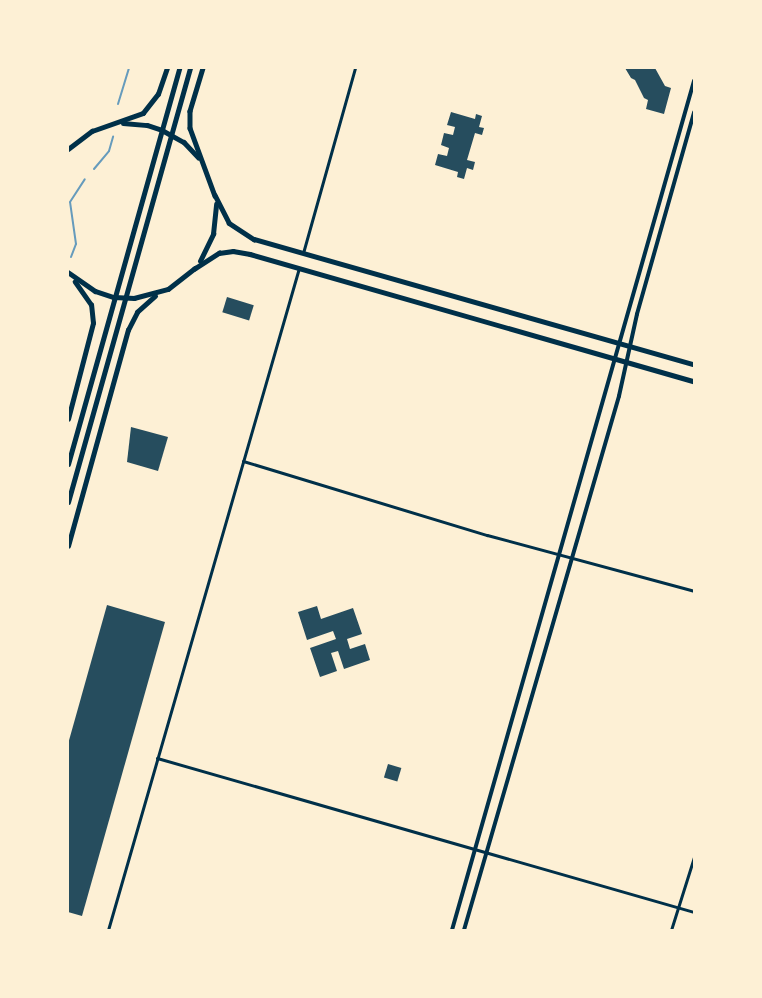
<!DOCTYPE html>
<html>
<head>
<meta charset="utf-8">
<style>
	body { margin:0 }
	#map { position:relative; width:762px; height:998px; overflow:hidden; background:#fdf0d5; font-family:"Exo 2",sans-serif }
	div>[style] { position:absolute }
	.stream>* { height:2px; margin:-1px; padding:0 1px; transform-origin:1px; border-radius:1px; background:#669bbc }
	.building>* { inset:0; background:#264d5e; transform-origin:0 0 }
	.minor>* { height:3px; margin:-1.5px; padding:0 1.5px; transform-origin:1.5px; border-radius:1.5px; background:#003049 }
	.tertiary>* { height:4px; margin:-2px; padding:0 2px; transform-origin:2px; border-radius:2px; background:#003049 }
	.secondary>* { height:4.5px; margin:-2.25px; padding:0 2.25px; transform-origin:2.25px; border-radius:2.25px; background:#003049 }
	.trunk>* { height:5px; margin:-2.5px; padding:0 2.5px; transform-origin:2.5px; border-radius:2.5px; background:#003049 }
	span { translate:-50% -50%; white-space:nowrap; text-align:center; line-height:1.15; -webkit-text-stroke:6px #fdf0d5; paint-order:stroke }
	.frame { position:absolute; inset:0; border:69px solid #fdf0d5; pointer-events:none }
</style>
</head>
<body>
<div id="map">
	<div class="stream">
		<div style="left:118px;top:104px;width:38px;rotate:-73deg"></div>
		<div style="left:94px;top:169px;width:23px;rotate:-50deg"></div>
		<div style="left:109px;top:151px;width:15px;rotate:-74deg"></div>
		<div style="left:71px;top:257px;width:14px;rotate:-69deg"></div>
		<div style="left:76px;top:244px;width:42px;rotate:-98.1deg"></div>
		<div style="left:70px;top:202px;width:27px;rotate:-57deg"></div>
	</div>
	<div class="building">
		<div style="clip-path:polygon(625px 68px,655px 68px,665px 86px,671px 88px,664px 114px,646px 109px,648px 100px,644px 98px,635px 80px,631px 78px)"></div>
		<div style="clip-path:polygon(451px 112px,475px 119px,476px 114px,482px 116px,479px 127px,484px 128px,482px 135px,475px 133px,467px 160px,475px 162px,473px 170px,467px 168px,464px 179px,457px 177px,458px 172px,435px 165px,438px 154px,447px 156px,449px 148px,441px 145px,444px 133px,453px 135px,455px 127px,447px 125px)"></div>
		<div style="left:227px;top:297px;width:28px;height:16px;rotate:17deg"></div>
		<div style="clip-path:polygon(131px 427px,168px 437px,158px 471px,127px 462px)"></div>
		<div style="clip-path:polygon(107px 605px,165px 622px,82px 916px,68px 912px,68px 744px)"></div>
		<div style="clip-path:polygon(317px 606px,321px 619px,353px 608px,362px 634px,347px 639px,350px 649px,365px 644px,370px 660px,344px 669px,338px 651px,331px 653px,337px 671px,320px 677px,310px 648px,336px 639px,333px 631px,307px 640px,298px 612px)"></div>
		<div style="left:388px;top:764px;width:14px;height:14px;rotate:17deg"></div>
	</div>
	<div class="minor">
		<div style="left:303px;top:253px;width:192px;rotate:-74.3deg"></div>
		<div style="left:243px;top:461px;width:255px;rotate:16.9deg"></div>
		<div style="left:487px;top:535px;width:214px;rotate:15.1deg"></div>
		<div style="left:157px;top:758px;width:559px;rotate:16deg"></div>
		<div style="left:108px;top:930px;width:689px;rotate:-73.91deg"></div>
		<div style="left:671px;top:930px;width:77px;rotate:-72.5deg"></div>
	</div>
	<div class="tertiary">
		<div style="left:452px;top:930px;width:883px;rotate:-74.09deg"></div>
		<div style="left:464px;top:930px;width:556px;rotate:-73.81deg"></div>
		<div style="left:619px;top:396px;width:84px;rotate:-77.6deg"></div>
		<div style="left:637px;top:314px;width:210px;rotate:-74.2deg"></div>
	</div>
	<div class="secondary">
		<div style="left:203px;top:68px;width:45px;rotate:106.8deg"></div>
		<div style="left:190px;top:111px;width:17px;rotate:90deg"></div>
		<div style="left:190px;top:128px;width:72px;rotate:69.8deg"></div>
		<div style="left:123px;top:123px;width:24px;rotate:5deg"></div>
		<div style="left:147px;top:125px;width:16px;rotate:18deg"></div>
		<div style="left:162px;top:130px;width:25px;rotate:29deg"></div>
		<div style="left:184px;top:142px;width:21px;rotate:47deg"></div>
		<div style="left:68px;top:149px;width:30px;rotate:-37deg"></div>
		<div style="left:92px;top:131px;width:54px;rotate:-19.4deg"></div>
		<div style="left:143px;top:113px;width:24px;rotate:-52deg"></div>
		<div style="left:158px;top:94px;width:28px;rotate:-71deg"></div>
		<div style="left:215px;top:195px;width:31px;rotate:63deg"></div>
		<div style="left:229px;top:223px;width:30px;rotate:33deg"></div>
		<div style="left:254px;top:239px;width:457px;rotate:15.9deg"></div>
		<div style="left:200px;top:261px;width:30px;rotate:-64deg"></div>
		<div style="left:213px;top:234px;width:30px;rotate:-84deg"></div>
		<div style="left:194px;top:269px;width:30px;rotate:-33deg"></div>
		<div style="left:219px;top:253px;width:14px;rotate:-8deg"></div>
		<div style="left:233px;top:251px;width:17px;rotate:10deg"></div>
		<div style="left:250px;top:254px;width:462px;rotate:16deg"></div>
		<div style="left:68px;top:272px;width:33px;rotate:35deg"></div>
		<div style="left:95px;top:291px;width:20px;rotate:18deg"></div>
		<div style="left:114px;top:297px;width:20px;rotate:3deg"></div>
		<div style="left:134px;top:298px;width:35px;rotate:-15deg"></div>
		<div style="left:168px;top:289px;width:34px;rotate:-38deg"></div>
		<div style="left:68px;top:419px;width:99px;rotate:-75.4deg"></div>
		<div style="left:93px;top:323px;width:18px;rotate:-96deg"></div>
		<div style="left:91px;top:305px;width:28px;rotate:-125deg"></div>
		<div style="left:68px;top:546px;width:224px;rotate:-74.5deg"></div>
		<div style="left:128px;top:330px;width:20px;rotate:-63deg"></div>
		<div style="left:137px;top:312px;width:24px;rotate:-42deg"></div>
	</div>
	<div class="trunk">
		<div style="left:68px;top:464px;width:411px;rotate:-74.3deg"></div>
		<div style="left:68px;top:502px;width:451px;rotate:-74.3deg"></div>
	</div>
	<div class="frame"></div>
</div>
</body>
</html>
